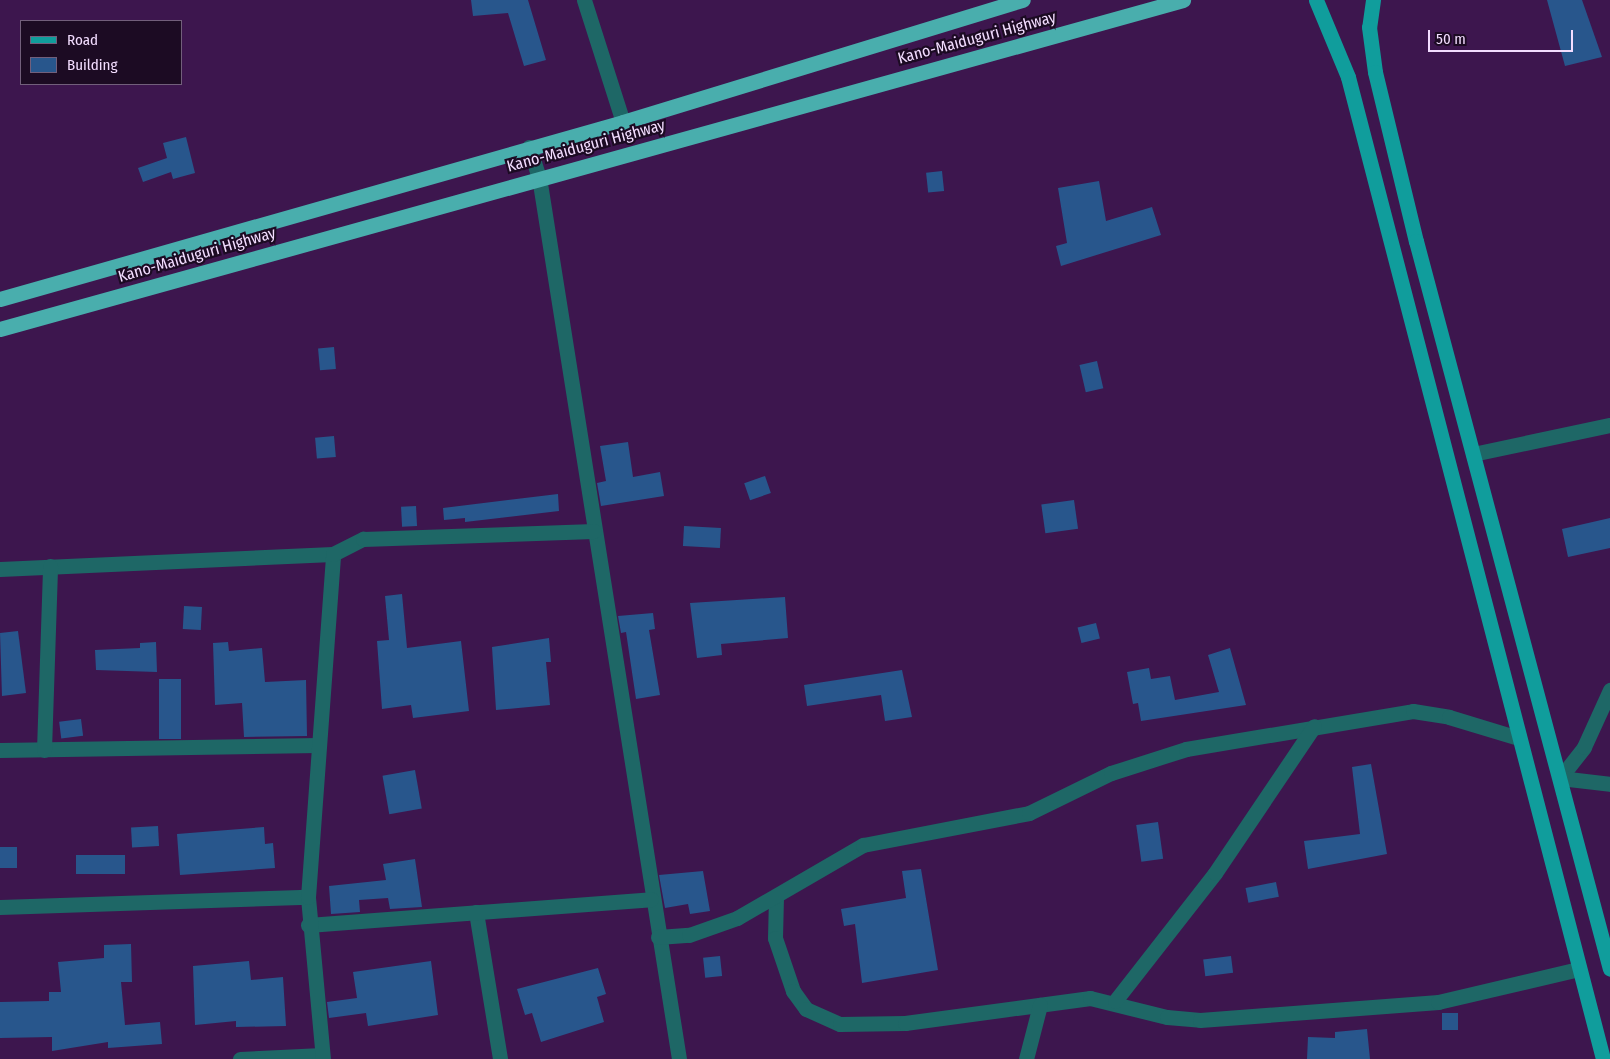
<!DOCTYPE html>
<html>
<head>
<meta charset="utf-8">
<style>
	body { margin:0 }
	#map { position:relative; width:1610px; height:1059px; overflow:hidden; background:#3d164e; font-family:"Fira Sans Condensed",sans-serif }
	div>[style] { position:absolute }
	.building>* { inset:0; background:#28568c; transform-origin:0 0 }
	.minor>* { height:15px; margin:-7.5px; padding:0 7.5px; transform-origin:7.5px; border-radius:7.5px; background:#1e6766 }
	.major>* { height:15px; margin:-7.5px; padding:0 7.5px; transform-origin:7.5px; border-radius:7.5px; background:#109d9c }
	.highway>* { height:15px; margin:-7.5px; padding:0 7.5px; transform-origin:7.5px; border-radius:7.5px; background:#49aead }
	span { translate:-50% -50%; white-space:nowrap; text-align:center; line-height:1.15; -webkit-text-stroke:4.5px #1c0b23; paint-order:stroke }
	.street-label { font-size:16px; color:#f3ddff }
	.legend { position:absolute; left:20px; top:20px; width:162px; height:65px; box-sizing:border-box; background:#1c0b23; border:1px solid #725f7b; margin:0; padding:6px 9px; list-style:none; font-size:15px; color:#f3ddff }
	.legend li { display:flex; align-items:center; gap:10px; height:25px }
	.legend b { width:25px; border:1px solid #725f7b }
	.scale { position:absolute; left:1428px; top:30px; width:145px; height:22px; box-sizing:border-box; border:2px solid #f3ddff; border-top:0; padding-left:6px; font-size:15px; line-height:18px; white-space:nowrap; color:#f3ddff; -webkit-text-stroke:4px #1c0b23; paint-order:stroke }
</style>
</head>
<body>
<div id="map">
	<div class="building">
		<div style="clip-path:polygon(471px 0,528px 0,546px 60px,524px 66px,508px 13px,473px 16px)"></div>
		<div style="clip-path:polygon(1547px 0,1582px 0,1602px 57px,1565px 66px)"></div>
		<div style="clip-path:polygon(186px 137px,195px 173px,173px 179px,171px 172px,143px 182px,138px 168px,167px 158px,163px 143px)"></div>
		<div style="left:942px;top:171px;width:20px;height:16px;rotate:84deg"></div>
		<div style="clip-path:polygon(1099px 181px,1106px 221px,1152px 207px,1161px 235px,1061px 266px,1056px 246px,1067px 243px,1058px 188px)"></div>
		<div style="left:334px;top:347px;width:22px;height:16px;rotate:85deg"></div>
		<div style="left:1097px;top:361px;width:28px;height:18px;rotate:77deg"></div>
		<div style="left:334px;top:436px;width:21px;height:19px;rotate:85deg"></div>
		<div style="clip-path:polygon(628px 442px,633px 477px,660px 472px,664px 496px,601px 506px,597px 483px,606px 481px,600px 446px)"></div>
		<div style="left:765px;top:476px;width:18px;height:22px;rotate:71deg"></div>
		<div style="clip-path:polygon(558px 494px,559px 511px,465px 522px,465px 518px,444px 520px,443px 508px)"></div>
		<div style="left:1074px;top:500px;width:29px;height:33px;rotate:82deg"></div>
		<div style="left:416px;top:506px;width:20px;height:15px;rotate:87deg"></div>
		<div style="clip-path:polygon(1610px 518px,1610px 548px,1568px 557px,1562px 529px)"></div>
		<div style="left:684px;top:526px;width:37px;height:20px;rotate:3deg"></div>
		<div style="clip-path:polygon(402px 594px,407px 648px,461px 641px,469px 711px,413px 718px,411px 705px,382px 709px,377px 641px,389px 640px,385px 596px)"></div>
		<div style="clip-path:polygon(785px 597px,788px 638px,721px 644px,722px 655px,697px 658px,690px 603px)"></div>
		<div style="left:184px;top:606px;width:18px;height:23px;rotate:3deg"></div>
		<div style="clip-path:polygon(653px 613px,655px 629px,649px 630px,660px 695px,636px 699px,626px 632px,621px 633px,618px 616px)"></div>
		<div style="left:1096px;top:623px;width:16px;height:19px;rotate:76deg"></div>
		<div style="clip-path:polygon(18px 631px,26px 693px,2px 696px,0 633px)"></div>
		<div style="clip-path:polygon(549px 638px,551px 662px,546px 662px,550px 705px,496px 710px,492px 647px)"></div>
		<div style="clip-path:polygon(156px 642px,157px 672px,96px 670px,95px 650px,140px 648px,140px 643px)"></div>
		<div style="clip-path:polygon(228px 642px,229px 651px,262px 648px,265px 682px,306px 680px,307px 736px,244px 737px,242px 703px,215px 705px,213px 643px)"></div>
		<div style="clip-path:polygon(1230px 648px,1246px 705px,1141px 721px,1138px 703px,1133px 704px,1127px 672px,1149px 668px,1151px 679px,1170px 676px,1175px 700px,1219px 692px,1208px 655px)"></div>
		<div style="clip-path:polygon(902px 670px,912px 717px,885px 721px,881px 695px,807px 706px,804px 685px)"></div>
		<div style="left:159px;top:679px;width:22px;height:60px"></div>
		<div style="left:81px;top:719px;width:17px;height:22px;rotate:83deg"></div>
		<div style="clip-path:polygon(1371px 764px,1387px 854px,1308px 869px,1304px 841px,1360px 834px,1352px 767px)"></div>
		<div style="left:415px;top:770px;width:39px;height:33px;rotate:80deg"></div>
		<div style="left:1158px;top:822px;width:37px;height:22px;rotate:82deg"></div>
		<div style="left:158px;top:826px;width:20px;height:27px;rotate:87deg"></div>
		<div style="clip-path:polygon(264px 827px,265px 844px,273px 843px,275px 868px,180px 875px,177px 834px)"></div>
		<div style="left:0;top:847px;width:17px;height:21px"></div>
		<div style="left:76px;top:855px;width:49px;height:19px"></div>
		<div style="clip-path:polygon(415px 859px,422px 907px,390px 909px,388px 898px,359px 900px,360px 912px,331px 914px,329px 886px,386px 880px,383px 864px)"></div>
		<div style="clip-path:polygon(921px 869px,938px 970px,862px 983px,855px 924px,844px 926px,841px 909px,906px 898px,902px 871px)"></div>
		<div style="clip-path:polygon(703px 871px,710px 911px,690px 914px,688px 904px,665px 908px,659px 875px)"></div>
		<div style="left:1276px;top:882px;width:15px;height:31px;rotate:79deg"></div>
		<div style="clip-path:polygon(131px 944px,132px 982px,121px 982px,125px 1025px,160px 1022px,162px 1044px,108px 1048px,108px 1042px,52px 1051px,52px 1037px,0 1038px,0 1002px,49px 1001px,49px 992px,61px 992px,58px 962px,104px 958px,104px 945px)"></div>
		<div style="left:720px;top:956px;width:20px;height:17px;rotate:84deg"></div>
		<div style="left:1231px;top:956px;width:17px;height:28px;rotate:83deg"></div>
		<div style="clip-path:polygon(249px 961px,251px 980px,283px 977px,286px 1026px,236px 1027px,236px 1021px,195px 1025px,193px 966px)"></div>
		<div style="clip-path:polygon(431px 961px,438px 1015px,368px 1026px,366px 1013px,329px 1018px,327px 1002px,357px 998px,353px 972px)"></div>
		<div style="clip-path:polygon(598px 968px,606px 994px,597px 997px,604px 1022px,541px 1042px,532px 1013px,525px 1015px,517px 989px)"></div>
		<div style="left:1442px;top:1013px;width:16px;height:17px"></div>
		<div style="clip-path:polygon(1367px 1029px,1370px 1059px,1307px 1059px,1308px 1037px,1335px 1038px,1335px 1032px)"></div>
	</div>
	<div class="minor">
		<div style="left:584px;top:0;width:128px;rotate:72.3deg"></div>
		<div style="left:529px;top:147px;width:32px;rotate:72deg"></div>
		<div style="left:539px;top:177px;width:893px;rotate:80.98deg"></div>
		<div style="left:1473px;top:454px;width:140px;rotate:-12deg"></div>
		<div style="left:0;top:569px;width:333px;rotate:-2.6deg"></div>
		<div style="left:0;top:750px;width:318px;rotate:-0.9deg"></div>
		<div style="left:44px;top:750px;width:184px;rotate:-88.1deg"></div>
		<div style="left:1560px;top:778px;width:39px;rotate:-52deg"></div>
		<div style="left:1584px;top:747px;width:63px;rotate:-65.5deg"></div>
		<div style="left:1560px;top:778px;width:50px;rotate:6.8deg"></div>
		<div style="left:776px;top:897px;width:41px;rotate:91.4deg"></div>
		<div style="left:775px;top:938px;width:56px;rotate:71.2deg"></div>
		<div style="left:793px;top:991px;width:22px;rotate:54deg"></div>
		<div style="left:806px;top:1009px;width:37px;rotate:24deg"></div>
		<div style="left:840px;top:1024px;width:65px;rotate:-0.9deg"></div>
		<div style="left:905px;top:1023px;width:187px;rotate:-7.7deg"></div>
		<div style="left:1090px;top:998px;width:79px;rotate:13.9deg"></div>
		<div style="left:1167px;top:1017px;width:33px;rotate:5deg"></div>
		<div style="left:1200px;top:1020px;width:239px;rotate:-4.3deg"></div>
		<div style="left:1438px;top:1002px;width:145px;rotate:-13.2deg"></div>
		<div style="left:0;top:907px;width:308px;rotate:-1.9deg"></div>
		<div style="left:476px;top:912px;width:149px;rotate:80.7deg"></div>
		<div style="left:308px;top:925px;width:344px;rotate:-4.3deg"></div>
		<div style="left:658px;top:937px;width:31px;rotate:-4deg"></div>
		<div style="left:689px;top:935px;width:51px;rotate:-19.5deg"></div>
		<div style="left:737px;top:918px;width:146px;rotate:-30.1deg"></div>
		<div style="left:863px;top:845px;width:169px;rotate:-10.9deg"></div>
		<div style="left:1029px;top:813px;width:91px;rotate:-26deg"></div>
		<div style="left:1111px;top:773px;width:79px;rotate:-17.7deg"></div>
		<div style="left:1186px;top:749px;width:230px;rotate:-9.5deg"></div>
		<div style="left:1413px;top:711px;width:36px;rotate:9deg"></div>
		<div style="left:1449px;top:717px;width:72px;rotate:16.9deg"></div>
		<div style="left:1115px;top:1001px;width:162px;rotate:-52deg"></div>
		<div style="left:1215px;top:873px;width:177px;rotate:-56deg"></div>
		<div style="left:240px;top:1059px;width:82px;rotate:-2.8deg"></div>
		<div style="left:323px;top:1059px;width:163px;rotate:-95.3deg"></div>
		<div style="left:308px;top:897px;width:344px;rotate:-85.8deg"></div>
		<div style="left:333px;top:554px;width:34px;rotate:-27deg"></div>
		<div style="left:363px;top:539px;width:231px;rotate:-2deg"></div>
		<div style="left:1026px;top:1059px;width:56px;rotate:-75.5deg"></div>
	</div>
	<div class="major">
		<div style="left:1316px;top:0;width:83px;rotate:67.4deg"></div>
		<div style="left:1348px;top:77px;width:1015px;rotate:75.44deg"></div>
		<div style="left:1373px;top:0;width:27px;rotate:98deg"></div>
		<div style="left:1369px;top:27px;width:45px;rotate:82.4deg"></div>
		<div style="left:1375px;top:72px;width:174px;rotate:76.4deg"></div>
		<div style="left:1416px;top:241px;width:753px;rotate:75.08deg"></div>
	</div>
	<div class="highway">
		<div style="left:0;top:299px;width:648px;rotate:-15.86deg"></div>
		<div style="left:623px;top:122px;width:418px;rotate:-17deg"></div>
		<div style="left:0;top:329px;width:1228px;rotate:-15.54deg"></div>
	</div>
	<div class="street-label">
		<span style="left:977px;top:38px;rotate:-15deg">Kano-Maiduguri Highway</span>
		<span style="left:586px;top:146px;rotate:-15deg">Kano-Maiduguri Highway</span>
		<span style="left:197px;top:255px;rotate:-16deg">Kano-Maiduguri Highway</span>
	</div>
	<ul class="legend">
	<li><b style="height:6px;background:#109d9c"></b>Road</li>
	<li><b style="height:14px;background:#28568c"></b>Building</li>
	</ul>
	<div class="scale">50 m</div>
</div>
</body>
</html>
